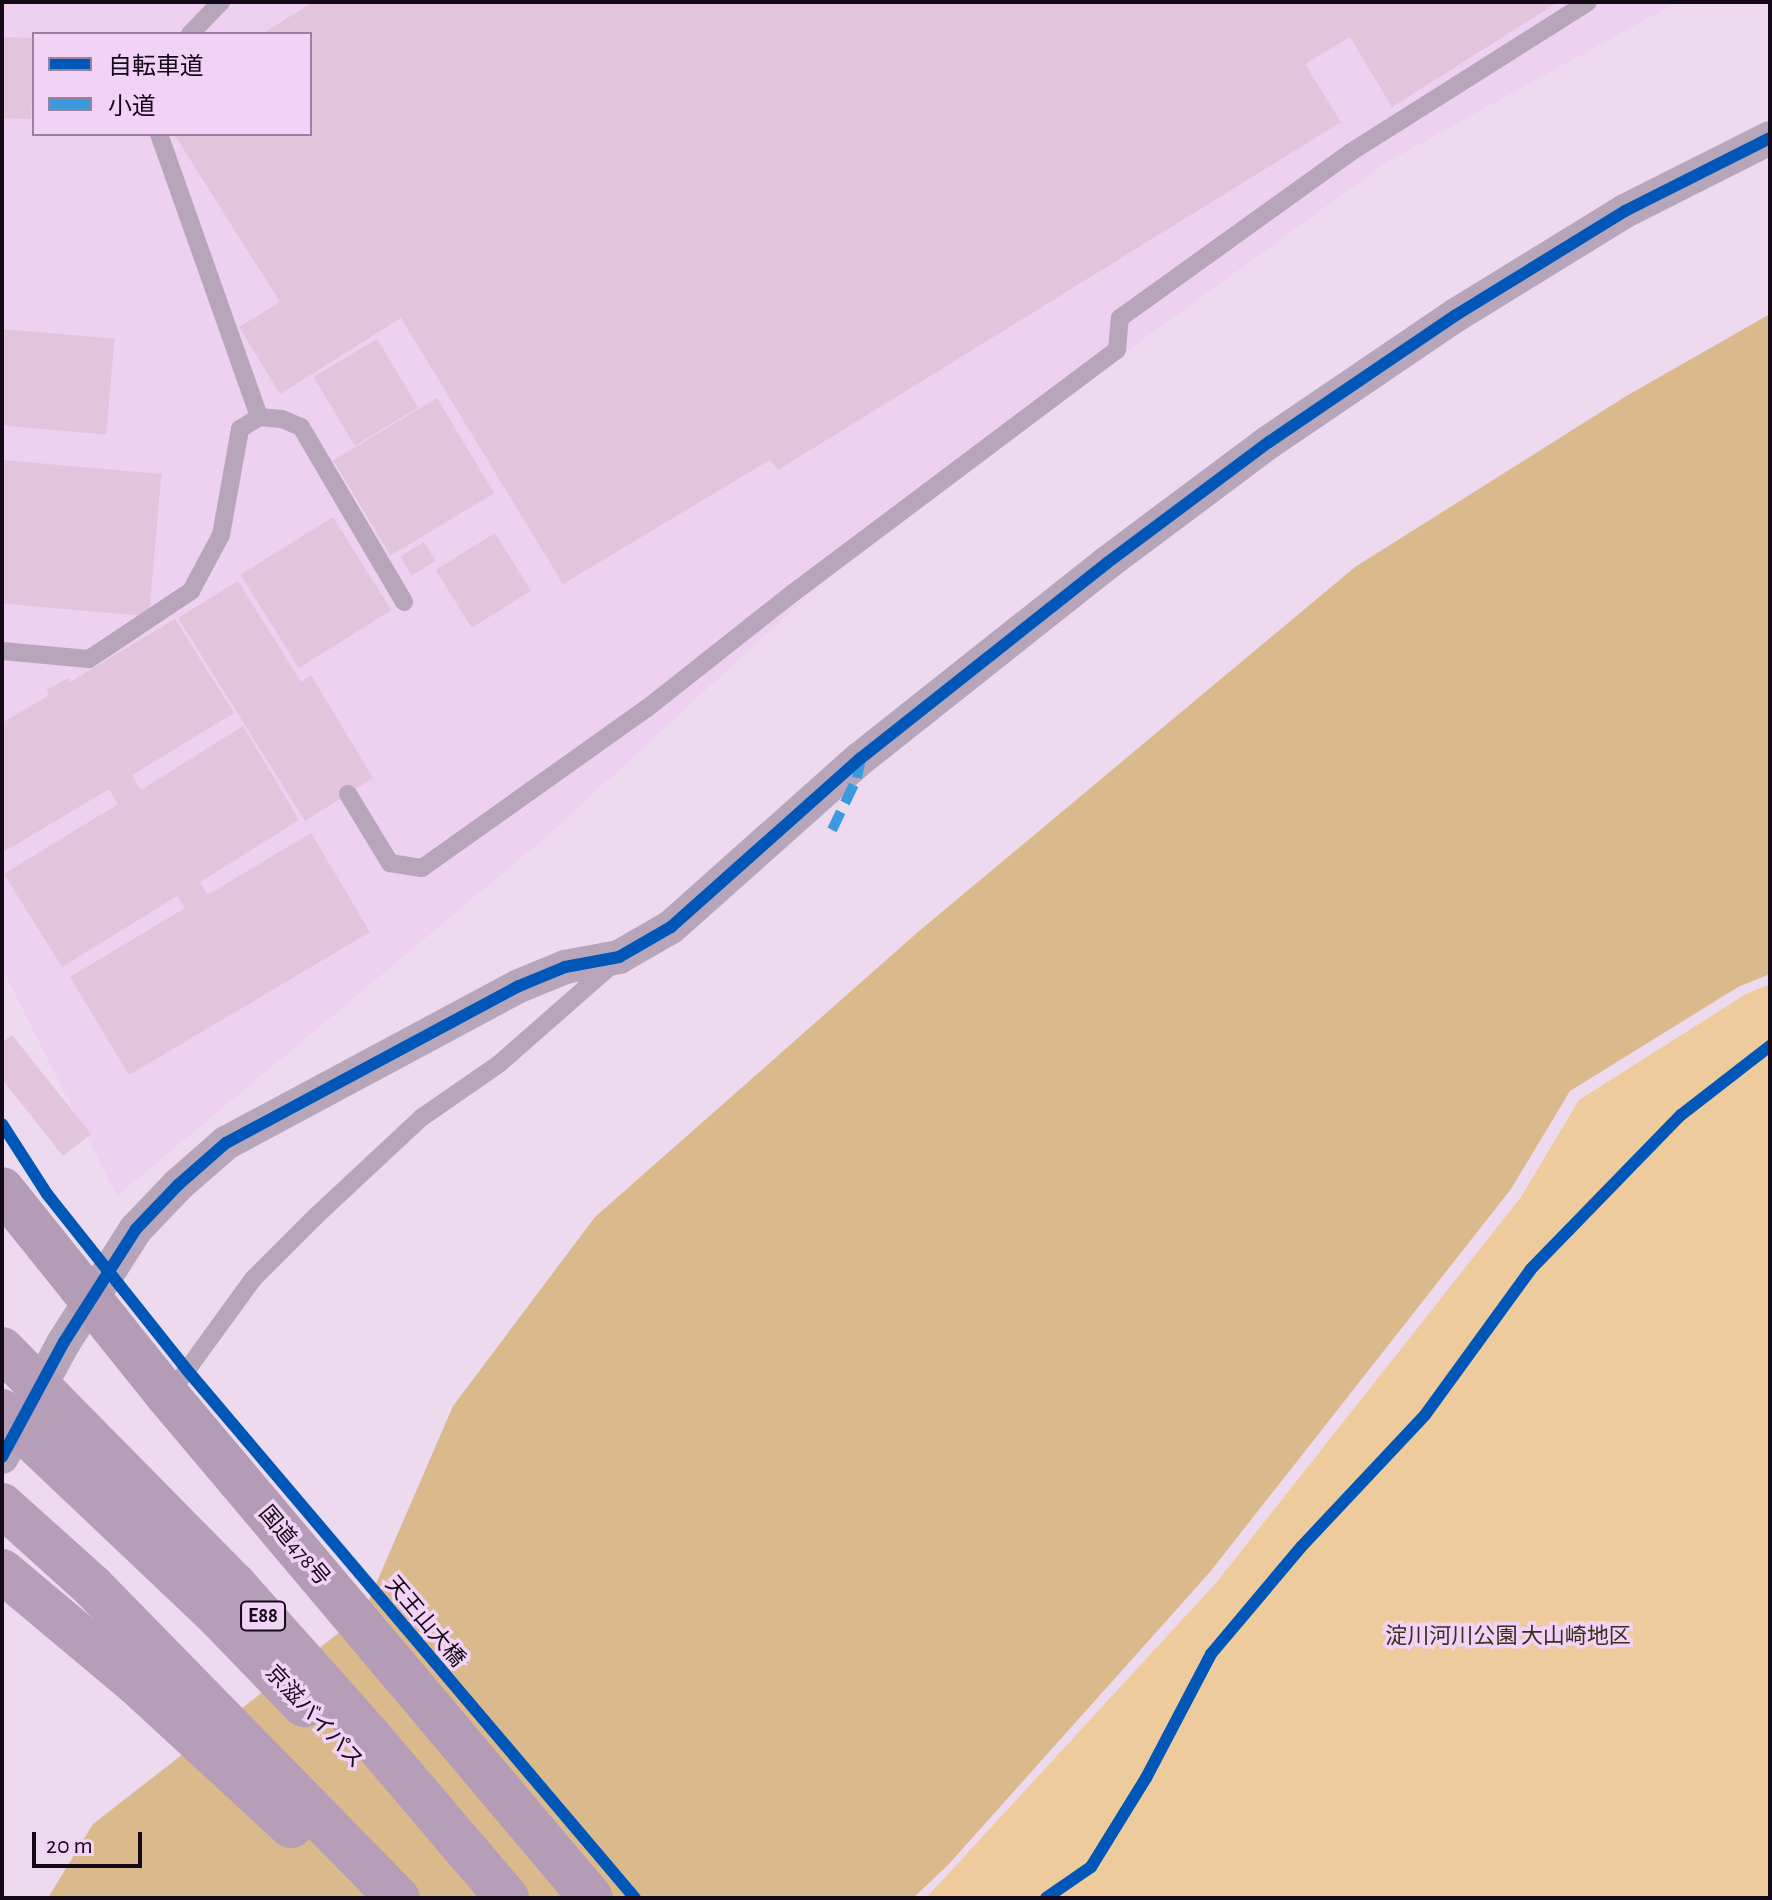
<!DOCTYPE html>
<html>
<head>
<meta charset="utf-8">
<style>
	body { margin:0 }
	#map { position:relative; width:1772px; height:1900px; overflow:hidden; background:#eddaef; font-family:"Alegreya Sans","Noto Sans JP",sans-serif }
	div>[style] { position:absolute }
	.built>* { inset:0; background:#eed0f1 }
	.green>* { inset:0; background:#eecb9c }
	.forest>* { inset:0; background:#dab98c }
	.building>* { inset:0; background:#e2c4db; transform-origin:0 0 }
	.service>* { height:18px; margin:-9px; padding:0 9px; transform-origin:9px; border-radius:9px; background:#b7a5b9 }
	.minor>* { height:34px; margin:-17px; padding:0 17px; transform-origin:17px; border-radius:17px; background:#b7a5b9 }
	.motorway>* { height:44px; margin:-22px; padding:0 22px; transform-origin:22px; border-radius:22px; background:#b69eb8 }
	.trunk-bridge>* { height:44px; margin:-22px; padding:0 22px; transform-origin:22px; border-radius:22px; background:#b49cb6 }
	.motorway-bridge>* { height:44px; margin:-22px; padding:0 22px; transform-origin:22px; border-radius:22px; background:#b69eb8 }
	.quiet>* { height:10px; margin-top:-5px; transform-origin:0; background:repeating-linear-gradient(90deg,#3b99df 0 20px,transparent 0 30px) }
	.cycleway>* { height:12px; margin:-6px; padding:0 6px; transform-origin:6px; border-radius:6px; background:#0057b8 }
	span { translate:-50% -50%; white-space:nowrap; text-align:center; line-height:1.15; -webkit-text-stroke:7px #f3d2f7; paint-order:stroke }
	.shield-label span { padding:2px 6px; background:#f3d2f7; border:2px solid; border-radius:6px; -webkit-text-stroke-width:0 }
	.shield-label { font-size:20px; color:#140916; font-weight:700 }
	.street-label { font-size:22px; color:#140916 }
	.park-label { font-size:22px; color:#3a2f1a }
	.frame { position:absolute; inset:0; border:4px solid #140916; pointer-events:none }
	.legend { position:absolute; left:32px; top:32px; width:280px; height:104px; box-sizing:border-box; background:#f3d2f7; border:2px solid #9a829d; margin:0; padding:10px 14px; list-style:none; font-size:24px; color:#140916 }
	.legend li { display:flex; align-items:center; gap:16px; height:40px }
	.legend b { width:40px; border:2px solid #9a829d }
	.scale { position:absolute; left:32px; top:1832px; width:110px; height:36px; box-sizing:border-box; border:4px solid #140916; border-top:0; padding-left:10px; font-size:24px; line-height:28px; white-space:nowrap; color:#140916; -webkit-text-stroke:6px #f3d2f7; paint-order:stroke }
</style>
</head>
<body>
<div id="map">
	<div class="built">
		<div style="clip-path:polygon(evenodd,2px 2px,1677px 2px,1387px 162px,875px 534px,546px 837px,117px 1196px,2px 968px,2px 2px,34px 34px,310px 34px,310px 134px,34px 134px,34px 34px)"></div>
	</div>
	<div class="green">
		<div style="clip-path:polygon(1770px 984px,1770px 1898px,926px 1898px,1216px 1583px,1521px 1197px,1579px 1100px,1746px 994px)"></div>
	</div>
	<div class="forest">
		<div style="clip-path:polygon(1770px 314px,1770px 974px,1738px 987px,1570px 1091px,1511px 1189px,1210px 1572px,948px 1865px,913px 1898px,48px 1898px,93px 1824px,363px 1614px,453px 1406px,595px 1217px,918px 932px,1355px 567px,1628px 395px)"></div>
	</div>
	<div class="building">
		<div style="clip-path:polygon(313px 2px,1558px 2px,1392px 107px,1350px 37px,1305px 64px,1341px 122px,778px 470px,770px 460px,563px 584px,401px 318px,280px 394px,239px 327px,280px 302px,174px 134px,310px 134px,310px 34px,262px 34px)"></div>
		<div style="left:2px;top:37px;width:32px;height:81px;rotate:2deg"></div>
		<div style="left:2px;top:329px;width:113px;height:96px;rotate:5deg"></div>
		<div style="left:377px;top:339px;width:80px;height:74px;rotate:59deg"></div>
		<div style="left:437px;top:398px;width:111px;height:121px;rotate:59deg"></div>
		<div style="left:2px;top:460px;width:160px;height:143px;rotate:5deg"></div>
		<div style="left:333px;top:517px;width:110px;height:109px;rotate:58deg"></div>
		<div style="left:495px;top:533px;width:68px;height:70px;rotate:58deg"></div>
		<div style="left:424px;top:542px;width:22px;height:28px;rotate:58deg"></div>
		<div style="clip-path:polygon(238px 581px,301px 682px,311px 675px,373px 778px,305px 821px,178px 618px)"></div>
		<div style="clip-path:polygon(175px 619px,234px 713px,132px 775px,141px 790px,243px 726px,299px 820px,200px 882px,208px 895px,311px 833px,370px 932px,129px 1075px,70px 977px,185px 908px,177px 896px,62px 967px,4px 874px,118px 804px,109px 789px,2px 853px,2px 723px,49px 695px,46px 690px,68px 678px,70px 682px)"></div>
		<div style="clip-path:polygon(12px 1035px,91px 1134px,63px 1156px,2px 1079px,2px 1043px)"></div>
	</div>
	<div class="service">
		<div style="left:190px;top:34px;width:45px;rotate:-45.9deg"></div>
		<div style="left:159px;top:134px;width:300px;rotate:70.5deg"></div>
		<div style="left:2px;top:651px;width:87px;rotate:5.3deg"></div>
		<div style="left:89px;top:659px;width:123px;rotate:-33.7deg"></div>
		<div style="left:191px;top:591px;width:64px;rotate:-61.8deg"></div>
		<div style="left:221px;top:535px;width:108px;rotate:-79.8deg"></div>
		<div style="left:240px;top:429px;width:22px;rotate:-32deg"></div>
		<div style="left:259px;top:417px;width:23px;rotate:5deg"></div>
		<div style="left:282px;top:419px;width:21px;rotate:23deg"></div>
		<div style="left:301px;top:427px;width:203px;rotate:59.5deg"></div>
		<div style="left:348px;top:794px;width:81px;rotate:58.7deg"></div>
		<div style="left:390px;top:863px;width:32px;rotate:9deg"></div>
		<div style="left:422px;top:868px;width:275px;rotate:-35.4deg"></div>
		<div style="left:646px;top:709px;width:187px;rotate:-38.3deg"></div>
		<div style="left:793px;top:593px;width:405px;rotate:-36.9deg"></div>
		<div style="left:1117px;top:350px;width:32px;rotate:-85deg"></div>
		<div style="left:1120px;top:318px;width:284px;rotate:-35.7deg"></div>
		<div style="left:1351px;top:152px;width:280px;rotate:-32.3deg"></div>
		<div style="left:168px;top:1396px;width:145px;rotate:-54deg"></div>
		<div style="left:253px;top:1279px;width:89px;rotate:-45deg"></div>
		<div style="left:316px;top:1216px;width:144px;rotate:-43deg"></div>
		<div style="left:421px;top:1118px;width:95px;rotate:-34.7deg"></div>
		<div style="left:499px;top:1064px;width:153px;rotate:-41.3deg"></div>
	</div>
	<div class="minor">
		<div style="left:2px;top:1457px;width:131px;rotate:-61.7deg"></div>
		<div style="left:64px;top:1342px;width:134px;rotate:-57.5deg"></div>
		<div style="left:136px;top:1229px;width:61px;rotate:-46.3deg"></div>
		<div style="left:178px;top:1185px;width:64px;rotate:-41.2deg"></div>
		<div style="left:226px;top:1143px;width:332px;rotate:-28.2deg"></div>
		<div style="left:519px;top:986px;width:50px;rotate:-22.4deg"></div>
		<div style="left:565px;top:967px;width:55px;rotate:-10.5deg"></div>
		<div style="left:619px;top:957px;width:60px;rotate:-30deg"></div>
		<div style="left:671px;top:927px;width:254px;rotate:-41.7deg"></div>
		<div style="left:861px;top:758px;width:314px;rotate:-38.4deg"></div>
		<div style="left:1107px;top:563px;width:202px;rotate:-36.8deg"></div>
		<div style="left:1269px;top:442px;width:226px;rotate:-34.2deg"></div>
		<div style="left:1456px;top:315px;width:198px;rotate:-31.6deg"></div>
		<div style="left:1625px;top:211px;width:162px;rotate:-26.7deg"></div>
	</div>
	<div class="motorway">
		<div style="left:2px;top:1505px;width:121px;rotate:42deg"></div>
		<div style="left:92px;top:1586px;width:437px;rotate:45.6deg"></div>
		<div style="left:2px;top:1571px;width:175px;rotate:39.9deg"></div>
		<div style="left:136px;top:1683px;width:211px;rotate:42.7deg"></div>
	</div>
	<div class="trunk-bridge">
		<div style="left:2px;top:1189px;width:265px;rotate:51.3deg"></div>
		<div style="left:168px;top:1396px;width:656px;rotate:49.88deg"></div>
	</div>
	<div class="motorway-bridge">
		<div style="left:2px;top:1349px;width:330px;rotate:45.4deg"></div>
		<div style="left:234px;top:1584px;width:206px;rotate:48.3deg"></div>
		<div style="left:371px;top:1738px;width:210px;rotate:49.6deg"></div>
		<div style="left:2px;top:1411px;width:298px;rotate:43.5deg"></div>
		<div style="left:218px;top:1616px;width:124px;rotate:46deg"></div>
	</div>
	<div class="quiet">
		<div style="left:832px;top:830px;width:58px;rotate:-64.3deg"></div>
		<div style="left:857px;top:778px;width:20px;rotate:-79deg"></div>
	</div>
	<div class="cycleway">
		<div style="left:2px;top:1124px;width:83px;rotate:57.3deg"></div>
		<div style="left:47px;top:1194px;width:225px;rotate:51.5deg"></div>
		<div style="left:187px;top:1370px;width:692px;rotate:49.69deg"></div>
		<div style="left:2px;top:1457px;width:131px;rotate:-61.7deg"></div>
		<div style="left:64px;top:1342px;width:134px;rotate:-57.5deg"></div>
		<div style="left:136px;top:1229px;width:61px;rotate:-46.3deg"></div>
		<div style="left:178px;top:1185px;width:64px;rotate:-41.2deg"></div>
		<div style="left:226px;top:1143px;width:332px;rotate:-28.2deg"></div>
		<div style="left:519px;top:986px;width:50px;rotate:-22.4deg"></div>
		<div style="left:565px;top:967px;width:55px;rotate:-10.5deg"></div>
		<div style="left:619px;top:957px;width:60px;rotate:-30deg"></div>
		<div style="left:671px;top:927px;width:254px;rotate:-41.7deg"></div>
		<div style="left:861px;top:758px;width:314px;rotate:-38.4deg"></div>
		<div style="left:1107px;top:563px;width:202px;rotate:-36.8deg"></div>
		<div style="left:1269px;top:442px;width:226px;rotate:-34.2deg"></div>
		<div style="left:1456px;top:315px;width:198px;rotate:-31.6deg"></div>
		<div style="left:1625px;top:211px;width:162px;rotate:-26.7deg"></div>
		<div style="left:1046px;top:1898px;width:55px;rotate:-34.6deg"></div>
		<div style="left:1091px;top:1867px;width:105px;rotate:-58.3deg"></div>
		<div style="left:1146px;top:1778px;width:140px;rotate:-62.3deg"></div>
		<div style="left:1211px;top:1654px;width:141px;rotate:-49.9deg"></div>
		<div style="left:1302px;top:1546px;width:180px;rotate:-46.8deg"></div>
		<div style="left:1425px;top:1415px;width:180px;rotate:-54deg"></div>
		<div style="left:1531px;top:1269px;width:215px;rotate:-45.8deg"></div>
		<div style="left:1681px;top:1115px;width:113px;rotate:-37.8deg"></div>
	</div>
	<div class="shield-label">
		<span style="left:263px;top:1616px">E88</span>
	</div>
	<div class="street-label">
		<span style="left:294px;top:1546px;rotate:50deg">国道478号</span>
		<span style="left:425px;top:1622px;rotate:50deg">天王山大橋</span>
		<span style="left:314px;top:1717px;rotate:47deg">京滋バイパス</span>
	</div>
	<div class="park-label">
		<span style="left:1508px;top:1637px">淀川河川公園 大山崎地区</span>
	</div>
	<div class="frame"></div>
	<ul class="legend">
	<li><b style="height:10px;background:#0057b8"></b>自転車道</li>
	<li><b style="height:10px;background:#3b99df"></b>小道</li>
	</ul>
	<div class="scale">20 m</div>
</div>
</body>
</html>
